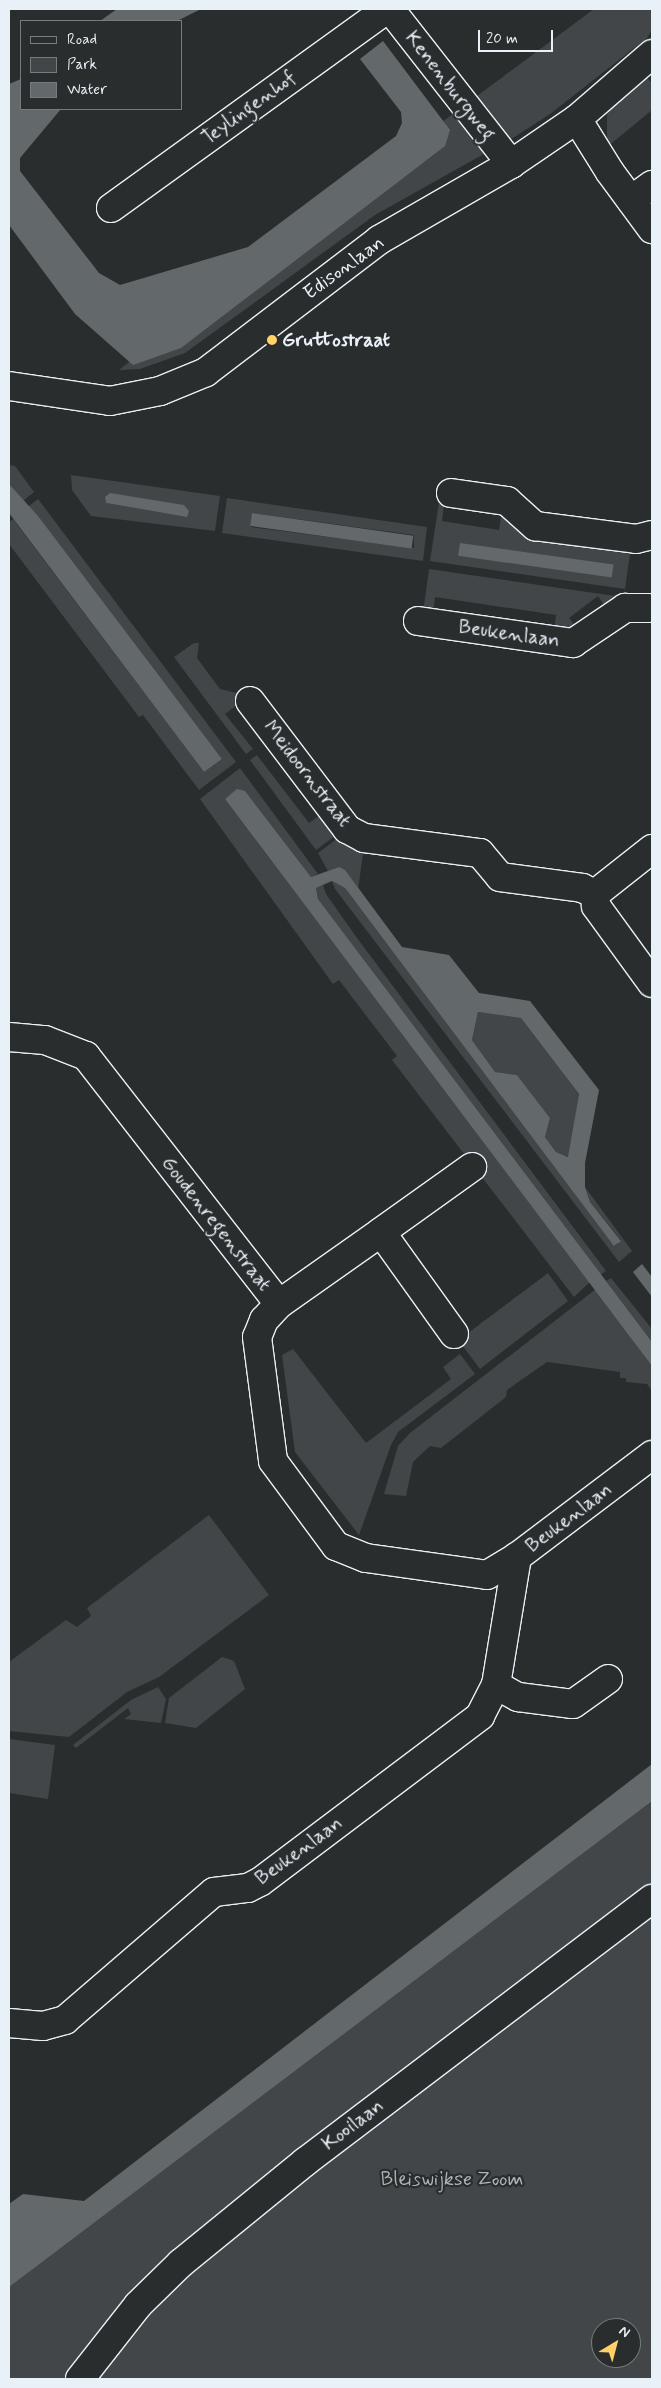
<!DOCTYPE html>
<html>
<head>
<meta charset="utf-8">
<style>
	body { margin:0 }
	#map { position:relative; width:661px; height:2388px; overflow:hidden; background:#2a2d2e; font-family:Mynerve,sans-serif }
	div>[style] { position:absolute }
	.green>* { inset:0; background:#424648 }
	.water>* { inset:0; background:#63686b; transform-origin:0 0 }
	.roads { filter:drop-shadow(1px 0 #e8f1f8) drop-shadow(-1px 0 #e8f1f8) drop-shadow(0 1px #e8f1f8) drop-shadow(0 -1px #e8f1f8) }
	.minor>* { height:28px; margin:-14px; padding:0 14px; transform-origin:14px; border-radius:14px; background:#2a2d2e }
	.dots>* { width:14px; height:14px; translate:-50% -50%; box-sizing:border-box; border:2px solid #2a2d2e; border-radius:50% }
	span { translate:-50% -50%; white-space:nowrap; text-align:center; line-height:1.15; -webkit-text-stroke:4.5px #2a2d2e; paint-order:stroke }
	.street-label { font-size:20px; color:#e8f1f8 }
	.poi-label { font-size:20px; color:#e8f1f8; font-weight:700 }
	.left { translate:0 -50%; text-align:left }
	.park-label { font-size:20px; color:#aeb5ba }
	.frame { position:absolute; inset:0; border:10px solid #e8f1f8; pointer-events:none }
	.legend { position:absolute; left:20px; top:20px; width:162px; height:90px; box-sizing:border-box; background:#2a2d2e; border:1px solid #767b7f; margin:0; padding:6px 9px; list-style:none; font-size:15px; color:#e8f1f8 }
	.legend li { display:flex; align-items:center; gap:10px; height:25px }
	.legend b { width:25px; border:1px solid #767b7f }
	.north { position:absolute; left:591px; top:2318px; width:50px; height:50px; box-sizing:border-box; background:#2a2d2e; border:1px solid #767b7f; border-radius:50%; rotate:37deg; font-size:14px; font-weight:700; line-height:20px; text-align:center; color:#e8f1f8 }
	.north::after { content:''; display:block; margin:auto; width:18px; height:22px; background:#ffd166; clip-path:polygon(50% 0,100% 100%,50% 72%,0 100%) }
	.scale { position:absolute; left:478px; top:30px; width:75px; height:22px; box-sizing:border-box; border:2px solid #e8f1f8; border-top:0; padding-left:6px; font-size:15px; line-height:18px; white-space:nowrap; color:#e8f1f8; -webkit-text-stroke:4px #2a2d2e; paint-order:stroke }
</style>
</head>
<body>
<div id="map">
	<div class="green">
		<div style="clip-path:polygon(594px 9px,652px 9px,652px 30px,647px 38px,550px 114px,516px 136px,375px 215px,185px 353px,140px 369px,119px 370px,231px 279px)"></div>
		<div style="clip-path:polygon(644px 75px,652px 83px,652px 110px,607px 147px,607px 115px,614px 101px)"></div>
		<div style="clip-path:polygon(9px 465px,15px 466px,34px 492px,23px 501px,9px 484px)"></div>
		<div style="clip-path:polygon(evenodd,71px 475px,220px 496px,215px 531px,91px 516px,72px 490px,71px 475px,105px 497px,187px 517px,106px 503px,105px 497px)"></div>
		<div style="clip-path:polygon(440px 496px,445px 497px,442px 521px,499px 530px,502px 510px,515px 529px,631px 547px,625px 589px,430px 561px)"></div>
		<div style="clip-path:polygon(evenodd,227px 498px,427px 527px,423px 561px,222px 533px,227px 498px,252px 513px,414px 535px,414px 548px,251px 527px,252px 513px)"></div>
		<div style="clip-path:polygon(38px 499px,236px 762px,199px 790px,143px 715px,139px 717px,9px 544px,9px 522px,13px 519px,204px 772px,222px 759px,28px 507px)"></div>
		<div style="clip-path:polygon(429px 569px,622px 597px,607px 609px,598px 596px,569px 618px,579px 631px,554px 631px,556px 615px,435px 597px,433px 614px,423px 613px)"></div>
		<div style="clip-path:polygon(194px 643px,199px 643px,197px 658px,220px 689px,249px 696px,225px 714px,253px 749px,246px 754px,174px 657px)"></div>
		<div style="clip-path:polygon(257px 755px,309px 823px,322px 814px,339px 833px,316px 850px,250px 760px)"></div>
		<div style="clip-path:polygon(240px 768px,318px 874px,311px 877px,245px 791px,225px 799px,590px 1282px,574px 1297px,392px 1060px,397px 1056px,339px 980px,333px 984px,200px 799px)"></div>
		<div style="clip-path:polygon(342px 835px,364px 846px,358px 890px,339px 867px,328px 871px,318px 853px)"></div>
		<div style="clip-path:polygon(332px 881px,345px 888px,615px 1246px,621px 1240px,590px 1202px,585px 1187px,632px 1251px,619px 1262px,335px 889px)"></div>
		<div style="clip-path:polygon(323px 885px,326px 894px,357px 938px,606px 1271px,600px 1275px,318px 899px,316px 888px)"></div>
		<div style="clip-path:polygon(478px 1012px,521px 1018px,579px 1094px,569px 1157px,556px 1152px,545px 1137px,550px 1118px,517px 1075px,495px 1072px,472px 1040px)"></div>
		<div style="clip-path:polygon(548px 1273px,568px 1301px,480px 1369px,462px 1345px,467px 1340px,464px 1336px)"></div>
		<div style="clip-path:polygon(611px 1278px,652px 1329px,652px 1342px,606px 1281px)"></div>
		<div style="clip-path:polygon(596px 1289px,652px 1366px,652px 1391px,647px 1384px,626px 1382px,626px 1378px,620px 1378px,620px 1372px,547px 1362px,507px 1390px,506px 1397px,441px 1448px,430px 1446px,413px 1462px,406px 1496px,384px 1494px,398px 1446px,410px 1433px)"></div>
		<div style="clip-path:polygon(293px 1349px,366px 1443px,451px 1379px,443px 1367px,460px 1354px,475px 1374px,398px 1432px,391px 1445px,359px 1535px,295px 1452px,282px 1355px)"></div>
		<div style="clip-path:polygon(209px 1515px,269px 1595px,159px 1677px,127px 1692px,69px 1737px,9px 1731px,9px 1662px,66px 1620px,77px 1627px,91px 1616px,87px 1608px)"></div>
		<div style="clip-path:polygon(222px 1657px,234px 1661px,245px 1689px,196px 1728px,165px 1723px,169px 1698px)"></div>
		<div style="clip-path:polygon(158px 1687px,166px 1699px,161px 1723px,124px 1719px,131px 1714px,128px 1708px,76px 1748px,73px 1745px,131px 1700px)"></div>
		<div style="clip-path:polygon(9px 1739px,55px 1745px,48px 1799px,9px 1793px)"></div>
		<div style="clip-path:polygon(evenodd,652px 1779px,652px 2379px,9px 2379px,9px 2262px,652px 1779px,601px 2328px,631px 2328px,631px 2358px,601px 2358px,601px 2328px)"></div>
	</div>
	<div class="water">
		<div style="clip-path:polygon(117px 9px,201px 9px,177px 21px,100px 21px)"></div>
		<div style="clip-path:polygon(383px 41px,450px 130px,445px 146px,181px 348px,133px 365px,75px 314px,9px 225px,9px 84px,21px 79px,21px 109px,61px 109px,20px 158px,20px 171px,99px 273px,120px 285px,248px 247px,396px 136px,402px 123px,401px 112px,360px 59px)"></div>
		<div style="clip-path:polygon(9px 484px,38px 516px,222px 759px,204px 772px,9px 513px)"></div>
		<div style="clip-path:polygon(110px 493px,184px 505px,189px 511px,187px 517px,106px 503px,105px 497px)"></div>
		<div style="left:252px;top:513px;width:163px;height:13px;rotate:8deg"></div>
		<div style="left:460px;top:543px;width:155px;height:13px;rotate:8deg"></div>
		<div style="clip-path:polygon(evenodd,237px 789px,245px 791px,311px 877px,339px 867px,345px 870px,402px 947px,449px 955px,479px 993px,530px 1001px,599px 1090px,585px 1163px,585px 1187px,590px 1202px,621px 1241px,614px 1246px,345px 888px,332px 881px,316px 888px,318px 899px,652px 1342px,652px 1366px,225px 799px,237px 789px,478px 1012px,521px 1018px,579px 1094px,568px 1157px,556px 1152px,545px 1137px,550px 1118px,517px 1075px,495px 1072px,472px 1040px,478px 1012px)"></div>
		<div style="clip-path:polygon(642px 1264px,652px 1277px,652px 1297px,633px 1272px)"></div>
		<div style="clip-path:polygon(652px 1764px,652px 1801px,9px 2287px,9px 2204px,23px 2194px,84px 2201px)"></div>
	</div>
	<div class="roads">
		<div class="minor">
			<div style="left:390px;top:9px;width:197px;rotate:52deg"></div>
			<div style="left:577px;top:119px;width:62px;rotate:58.1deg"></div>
			<div style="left:610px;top:172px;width:71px;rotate:53.6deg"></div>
			<div style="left:631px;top:200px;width:26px;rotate:-36deg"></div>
			<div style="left:111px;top:208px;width:340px;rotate:-35.8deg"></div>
			<div style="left:9px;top:386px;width:102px;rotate:8.4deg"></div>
			<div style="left:110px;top:401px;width:51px;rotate:-11.3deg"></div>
			<div style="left:160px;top:391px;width:50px;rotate:-22.4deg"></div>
			<div style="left:206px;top:372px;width:218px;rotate:-37.3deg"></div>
			<div style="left:379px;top:240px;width:152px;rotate:-29.9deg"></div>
			<div style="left:511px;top:164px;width:80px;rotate:-34.3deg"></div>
			<div style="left:577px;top:119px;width:99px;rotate:-40.9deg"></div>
			<div style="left:451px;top:493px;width:57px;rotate:8.1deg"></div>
			<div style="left:507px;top:501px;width:38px;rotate:42deg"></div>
			<div style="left:535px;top:526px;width:102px;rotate:7.3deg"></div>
			<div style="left:636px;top:539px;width:16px;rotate:-14deg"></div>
			<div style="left:418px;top:621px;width:157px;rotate:8.1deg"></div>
			<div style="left:573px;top:643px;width:63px;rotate:-33.9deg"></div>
			<div style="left:625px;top:608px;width:24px"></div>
			<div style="left:250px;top:701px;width:161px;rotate:52.8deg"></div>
			<div style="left:347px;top:829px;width:19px;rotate:28deg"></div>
			<div style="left:364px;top:838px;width:117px;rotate:7.4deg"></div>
			<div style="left:480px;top:853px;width:31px;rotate:50deg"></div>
			<div style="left:500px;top:877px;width:83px;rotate:7.6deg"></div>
			<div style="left:582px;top:888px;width:14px;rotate:25deg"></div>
			<div style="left:595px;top:894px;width:73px;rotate:-38.3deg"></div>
			<div style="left:595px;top:894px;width:12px;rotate:85deg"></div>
			<div style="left:596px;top:906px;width:95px;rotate:54deg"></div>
			<div style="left:9px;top:1037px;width:36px;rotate:5deg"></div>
			<div style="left:45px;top:1040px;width:44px;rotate:21.3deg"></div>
			<div style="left:86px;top:1056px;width:314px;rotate:52.1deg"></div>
			<div style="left:279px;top:1304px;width:22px;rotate:133deg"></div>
			<div style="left:264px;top:1320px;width:18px;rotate:112deg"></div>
			<div style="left:257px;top:1337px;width:125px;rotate:82.6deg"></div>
			<div style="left:273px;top:1461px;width:106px;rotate:53.5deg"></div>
			<div style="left:336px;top:1546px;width:32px;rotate:22deg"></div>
			<div style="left:366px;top:1558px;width:122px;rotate:8deg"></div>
			<div style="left:487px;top:1575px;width:35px;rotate:-31deg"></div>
			<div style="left:279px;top:1304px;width:125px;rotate:-35.2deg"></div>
			<div style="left:454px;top:1334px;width:125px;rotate:-125.6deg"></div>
			<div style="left:381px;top:1232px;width:112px;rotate:-35.5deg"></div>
			<div style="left:496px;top:1685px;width:25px;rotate:29deg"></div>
			<div style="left:518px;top:1697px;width:55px;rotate:7.3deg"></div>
			<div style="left:573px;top:1704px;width:43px;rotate:-35.5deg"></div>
			<div style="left:9px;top:2023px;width:34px;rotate:5deg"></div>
			<div style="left:43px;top:2026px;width:23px;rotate:-15deg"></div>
			<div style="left:65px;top:2020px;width:196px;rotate:-40.7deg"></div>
			<div style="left:214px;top:1892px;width:34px;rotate:-7deg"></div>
			<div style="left:248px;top:1888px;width:13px;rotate:-27deg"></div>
			<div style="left:260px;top:1882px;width:276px;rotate:-37deg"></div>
			<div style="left:480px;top:1716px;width:35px;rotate:-63deg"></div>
			<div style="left:496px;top:1685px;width:130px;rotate:-80.7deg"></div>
			<div style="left:517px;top:1557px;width:169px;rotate:-37.1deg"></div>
			<div style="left:80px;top:2379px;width:94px;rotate:-51.9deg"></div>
			<div style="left:138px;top:2305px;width:60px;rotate:-44.3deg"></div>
			<div style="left:181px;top:2263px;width:160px;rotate:-39.2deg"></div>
			<div style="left:305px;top:2162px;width:435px;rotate:-37.2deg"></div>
		</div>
	</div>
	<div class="dots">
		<div style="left:272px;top:340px;background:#ffd166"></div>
	</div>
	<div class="street-label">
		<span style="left:450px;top:86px;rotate:52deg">Kenenburgweg</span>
		<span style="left:249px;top:108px;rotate:-36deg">Teylingenhof</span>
		<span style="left:344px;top:268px;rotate:-36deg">Edisonlaan</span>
		<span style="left:509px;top:634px;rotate:8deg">Beukenlaan</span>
		<span style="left:307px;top:774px;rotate:52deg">Meidoornstraat</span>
		<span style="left:216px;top:1224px;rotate:52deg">Goudenregenstraat</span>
		<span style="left:569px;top:1518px;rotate:-37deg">Beukenlaan</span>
		<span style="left:299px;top:1851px;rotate:-36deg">Beukenlaan</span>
		<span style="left:353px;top:2125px;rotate:-37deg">Kooilaan</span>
	</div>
	<div class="poi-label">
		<span class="left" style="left:282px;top:340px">Gruttostraat</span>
	</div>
	<div class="park-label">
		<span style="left:452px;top:2179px">Bleiswijkse Zoom</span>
	</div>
	<div class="frame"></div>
	<ul class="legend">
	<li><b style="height:6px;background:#2a2d2e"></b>Road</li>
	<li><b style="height:14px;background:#424648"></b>Park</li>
	<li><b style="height:14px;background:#63686b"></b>Water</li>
	</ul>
	<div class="north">N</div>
	<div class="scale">20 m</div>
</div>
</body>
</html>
